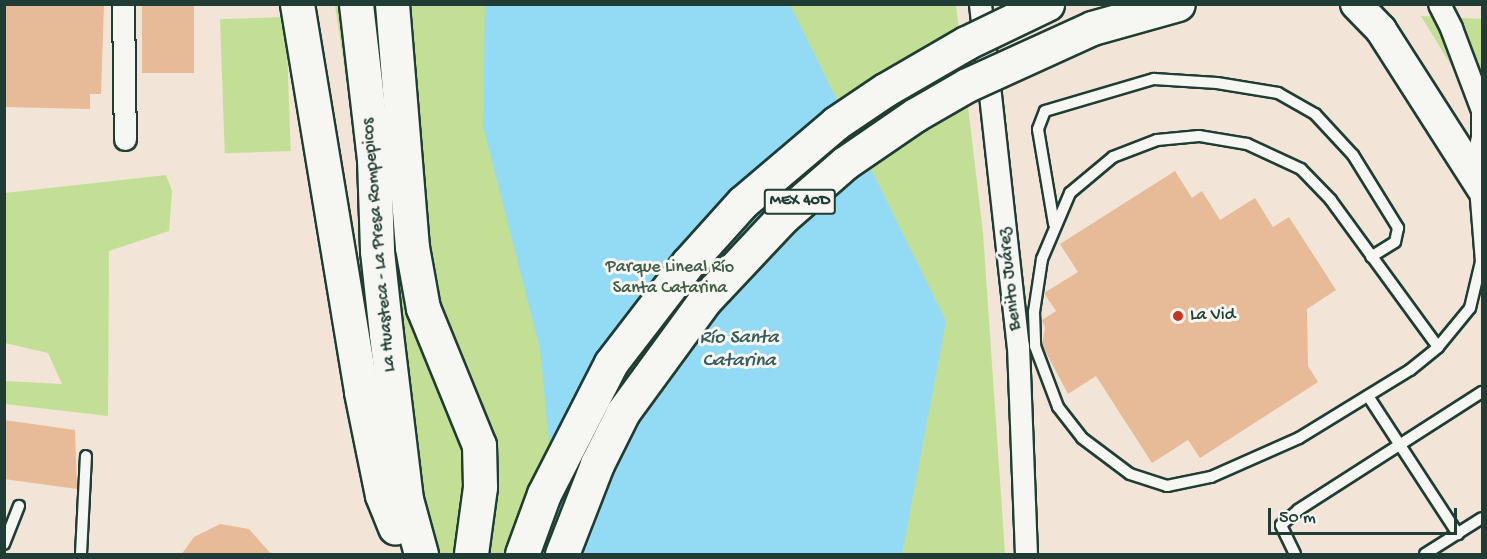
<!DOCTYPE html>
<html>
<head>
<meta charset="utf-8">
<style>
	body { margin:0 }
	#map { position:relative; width:1487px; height:559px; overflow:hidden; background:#f2e4d7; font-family:"Gochi Hand",sans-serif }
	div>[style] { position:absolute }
	.green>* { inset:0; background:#c3df96; transform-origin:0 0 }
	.water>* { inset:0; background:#93daf5 }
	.building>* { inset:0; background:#e7bb97; transform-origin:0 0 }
	.roads { filter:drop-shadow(2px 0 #1f3d34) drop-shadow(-2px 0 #1f3d34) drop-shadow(0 2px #1f3d34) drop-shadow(0 -2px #1f3d34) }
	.lane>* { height:10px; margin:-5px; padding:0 5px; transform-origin:5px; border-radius:5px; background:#f6f6f2 }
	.street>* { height:21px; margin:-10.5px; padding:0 10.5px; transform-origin:10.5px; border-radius:10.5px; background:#f6f6f2 }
	.secondary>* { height:30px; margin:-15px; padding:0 15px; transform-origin:15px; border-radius:15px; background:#f6f6f2 }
	.primary>* { height:33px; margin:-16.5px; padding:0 16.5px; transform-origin:16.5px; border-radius:16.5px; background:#f6f6f2 }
	.bridges { filter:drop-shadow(2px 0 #1f3d34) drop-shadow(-2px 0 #1f3d34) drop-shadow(0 2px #1f3d34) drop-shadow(0 -2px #1f3d34) }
	.highway-bridge>* { height:33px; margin:-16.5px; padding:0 16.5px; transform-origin:16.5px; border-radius:16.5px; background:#f6f6f2 }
	.dots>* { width:16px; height:16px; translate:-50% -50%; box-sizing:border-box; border:3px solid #f6f6f2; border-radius:50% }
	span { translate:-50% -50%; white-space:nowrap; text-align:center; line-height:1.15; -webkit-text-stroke:6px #f6f6f2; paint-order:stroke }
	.shield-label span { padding:2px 4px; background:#f6f6f2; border:2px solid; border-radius:4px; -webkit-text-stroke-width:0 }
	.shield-label { font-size:16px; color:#1f3d34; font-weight:700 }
	.street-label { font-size:18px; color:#1f3d34 }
	.park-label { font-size:18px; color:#405d48 }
	.poi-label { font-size:18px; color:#1f3d34 }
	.left { translate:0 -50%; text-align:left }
	.water-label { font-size:20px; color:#365c5b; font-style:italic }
	.frame { position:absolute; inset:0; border:6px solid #1f3d34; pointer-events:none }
	.scale { position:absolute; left:1268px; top:508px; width:189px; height:27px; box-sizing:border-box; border:3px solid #1f3d34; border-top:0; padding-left:8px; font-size:18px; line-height:21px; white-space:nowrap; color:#1f3d34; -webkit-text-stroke:4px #f6f6f2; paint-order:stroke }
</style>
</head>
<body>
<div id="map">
	<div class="green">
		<div style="clip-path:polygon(335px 5px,956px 5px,983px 233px,1005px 554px,416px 554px)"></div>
		<div style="clip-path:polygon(1421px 16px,1482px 19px,1482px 116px)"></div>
		<div style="left:286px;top:17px;width:134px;height:66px;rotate:88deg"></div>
		<div style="clip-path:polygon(166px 175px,172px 191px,169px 231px,109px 251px,108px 416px,5px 404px,5px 381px,62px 384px,48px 353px,5px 343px,5px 193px)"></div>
	</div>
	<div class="water">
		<div style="clip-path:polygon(485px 5px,790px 5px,946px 321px,902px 554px,560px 554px,540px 349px,483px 126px)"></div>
	</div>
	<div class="building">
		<div style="clip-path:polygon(4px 4px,104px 4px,101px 94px,90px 94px,90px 109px,4px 107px)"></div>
		<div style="left:142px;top:4px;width:52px;height:69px"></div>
		<div style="clip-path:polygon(1175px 171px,1192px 198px,1202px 191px,1220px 220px,1255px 198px,1273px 227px,1289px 217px,1336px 290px,1307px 309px,1308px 366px,1318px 382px,1200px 458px,1188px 440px,1152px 463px,1096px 376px,1068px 394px,1042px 345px,1045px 328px,1042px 320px,1056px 311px,1044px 293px,1078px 272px,1060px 244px)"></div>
		<div style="clip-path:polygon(4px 420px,75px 430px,77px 489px,4px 479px)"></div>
		<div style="clip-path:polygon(220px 524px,249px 529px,272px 555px,181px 555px,194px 537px)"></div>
	</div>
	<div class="roads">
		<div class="lane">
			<div style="left:1054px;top:224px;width:96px;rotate:-99.6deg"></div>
			<div style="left:1038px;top:129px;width:19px;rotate:-69deg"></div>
			<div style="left:1045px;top:111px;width:114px;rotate:-16.4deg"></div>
			<div style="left:1154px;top:79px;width:63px;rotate:3.6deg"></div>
			<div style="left:1217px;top:83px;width:62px;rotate:9.3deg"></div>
			<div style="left:1278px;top:93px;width:43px;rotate:29.6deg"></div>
			<div style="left:1315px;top:114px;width:56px;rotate:47.2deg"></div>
			<div style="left:1353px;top:155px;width:86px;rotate:58.3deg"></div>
			<div style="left:1398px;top:228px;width:14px;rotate:102deg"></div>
			<div style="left:1395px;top:242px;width:28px;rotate:148deg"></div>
			<div style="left:1438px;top:347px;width:182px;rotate:-126.1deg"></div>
			<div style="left:1331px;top:200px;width:43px;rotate:-134.1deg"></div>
			<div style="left:1301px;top:169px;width:60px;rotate:-155.2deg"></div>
			<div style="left:1247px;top:144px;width:49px;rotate:-170.5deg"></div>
			<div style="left:1199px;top:136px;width:42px;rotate:174.6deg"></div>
			<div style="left:1157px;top:140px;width:47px;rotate:158.9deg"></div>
			<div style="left:1113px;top:157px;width:56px;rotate:140.1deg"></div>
			<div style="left:1070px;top:193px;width:72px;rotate:113deg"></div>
			<div style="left:1042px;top:259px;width:54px;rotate:98.6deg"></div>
			<div style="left:1034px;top:312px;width:34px;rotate:88deg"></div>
			<div style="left:1035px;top:346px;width:65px;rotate:69.3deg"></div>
			<div style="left:1058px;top:407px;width:39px;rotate:52deg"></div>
			<div style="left:1082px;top:438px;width:60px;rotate:36.9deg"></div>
			<div style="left:1130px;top:474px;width:39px;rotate:18deg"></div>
			<div style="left:1167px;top:486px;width:45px;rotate:-11.6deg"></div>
			<div style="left:1211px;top:477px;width:96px;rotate:-23.9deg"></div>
			<div style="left:1299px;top:438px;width:130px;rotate:-31.5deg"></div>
			<div style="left:1410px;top:370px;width:36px;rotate:-39deg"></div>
			<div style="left:1438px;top:347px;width:50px;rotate:-50.6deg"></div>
			<div style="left:1470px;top:308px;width:47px;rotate:-76.6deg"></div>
			<div style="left:1481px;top:262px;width:75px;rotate:-94.6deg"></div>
			<div style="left:1368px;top:396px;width:165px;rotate:56.9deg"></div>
			<div style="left:4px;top:544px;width:41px;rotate:-68.5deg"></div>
			<div style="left:81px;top:554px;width:98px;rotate:-87.1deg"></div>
			<div style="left:1295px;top:554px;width:32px;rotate:-116deg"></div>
			<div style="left:1281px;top:525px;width:23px;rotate:-41deg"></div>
			<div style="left:1298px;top:510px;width:219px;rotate:-32.7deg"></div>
			<div style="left:1425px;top:554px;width:67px;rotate:-32.3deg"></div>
		</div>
		<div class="street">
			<div style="left:123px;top:4px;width:135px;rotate:89.2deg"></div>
			<div style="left:980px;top:4px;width:344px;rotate:83.7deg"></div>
			<div style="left:1018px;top:346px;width:208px;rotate:87.8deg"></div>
			<div style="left:1439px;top:4px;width:27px;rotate:63deg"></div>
			<div style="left:1451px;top:28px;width:88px;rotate:69.3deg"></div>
			<div style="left:1482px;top:110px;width:27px;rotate:90deg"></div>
			<div style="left:1482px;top:137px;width:39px;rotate:102deg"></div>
		</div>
		<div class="secondary">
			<div style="left:1356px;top:4px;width:36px;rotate:46deg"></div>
			<div style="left:1381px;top:30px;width:188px;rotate:57.4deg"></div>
		</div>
		<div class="primary">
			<div style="left:297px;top:4px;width:393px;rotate:80.6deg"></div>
			<div style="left:361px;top:392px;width:105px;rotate:78.5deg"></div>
			<div style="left:382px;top:495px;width:35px;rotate:68deg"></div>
			<div style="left:356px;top:4px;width:156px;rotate:83.4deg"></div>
			<div style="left:374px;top:159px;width:92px;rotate:88.1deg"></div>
			<div style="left:377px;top:251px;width:83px;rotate:83.8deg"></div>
			<div style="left:386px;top:334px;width:166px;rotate:83.1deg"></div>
			<div style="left:406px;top:499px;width:57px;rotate:74.7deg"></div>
			<div style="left:392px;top:4px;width:244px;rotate:85.3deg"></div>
			<div style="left:412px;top:247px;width:62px;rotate:79.8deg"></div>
			<div style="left:423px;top:308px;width:148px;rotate:67.8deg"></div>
			<div style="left:479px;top:445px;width:42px;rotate:88.6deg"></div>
			<div style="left:480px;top:487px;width:68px;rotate:97.7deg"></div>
		</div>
	</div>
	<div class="bridges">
		<div class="highway-bridge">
			<div style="left:522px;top:554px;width:64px;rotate:-69.9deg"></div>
			<div style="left:544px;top:494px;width:147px;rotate:-62.9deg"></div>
			<div style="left:611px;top:363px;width:126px;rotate:-52.4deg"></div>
			<div style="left:688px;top:263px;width:82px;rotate:-48deg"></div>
			<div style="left:743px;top:202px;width:122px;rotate:-40.3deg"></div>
			<div style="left:836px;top:123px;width:59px;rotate:-34deg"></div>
			<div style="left:885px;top:90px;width:94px;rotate:-30.1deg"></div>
			<div style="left:966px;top:43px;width:90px;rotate:-25.7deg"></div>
			<div style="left:562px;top:554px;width:97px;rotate:-68.7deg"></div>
			<div style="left:597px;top:464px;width:58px;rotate:-63.4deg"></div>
			<div style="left:623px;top:412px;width:139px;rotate:-53.8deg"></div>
			<div style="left:705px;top:300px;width:114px;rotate:-46.8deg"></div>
			<div style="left:783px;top:217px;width:82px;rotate:-41.1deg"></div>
			<div style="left:845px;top:163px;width:85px;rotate:-34.4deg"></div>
			<div style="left:915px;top:115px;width:60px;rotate:-30deg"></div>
			<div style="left:967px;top:85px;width:137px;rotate:-24.5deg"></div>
			<div style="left:1092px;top:28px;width:89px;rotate:-15.6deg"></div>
		</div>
	</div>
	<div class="dots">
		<div style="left:1178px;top:316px;background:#c8321e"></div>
	</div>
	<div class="shield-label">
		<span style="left:800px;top:202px">MEX 40D</span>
	</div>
	<div class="street-label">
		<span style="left:380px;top:245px;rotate:-95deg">La Huasteca - La Presa Rompepicos</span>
		<span style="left:1011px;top:279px;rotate:-96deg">Benito Juárez</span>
	</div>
	<div class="park-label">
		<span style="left:670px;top:279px">Parque Lineal Río<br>Santa Catarina</span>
	</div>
	<div class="poi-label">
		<span class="left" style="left:1190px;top:316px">La Vid</span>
	</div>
	<div class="water-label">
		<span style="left:739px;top:350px">Río Santa<br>Catarina</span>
	</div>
	<div class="frame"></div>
	<div class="scale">50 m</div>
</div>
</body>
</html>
